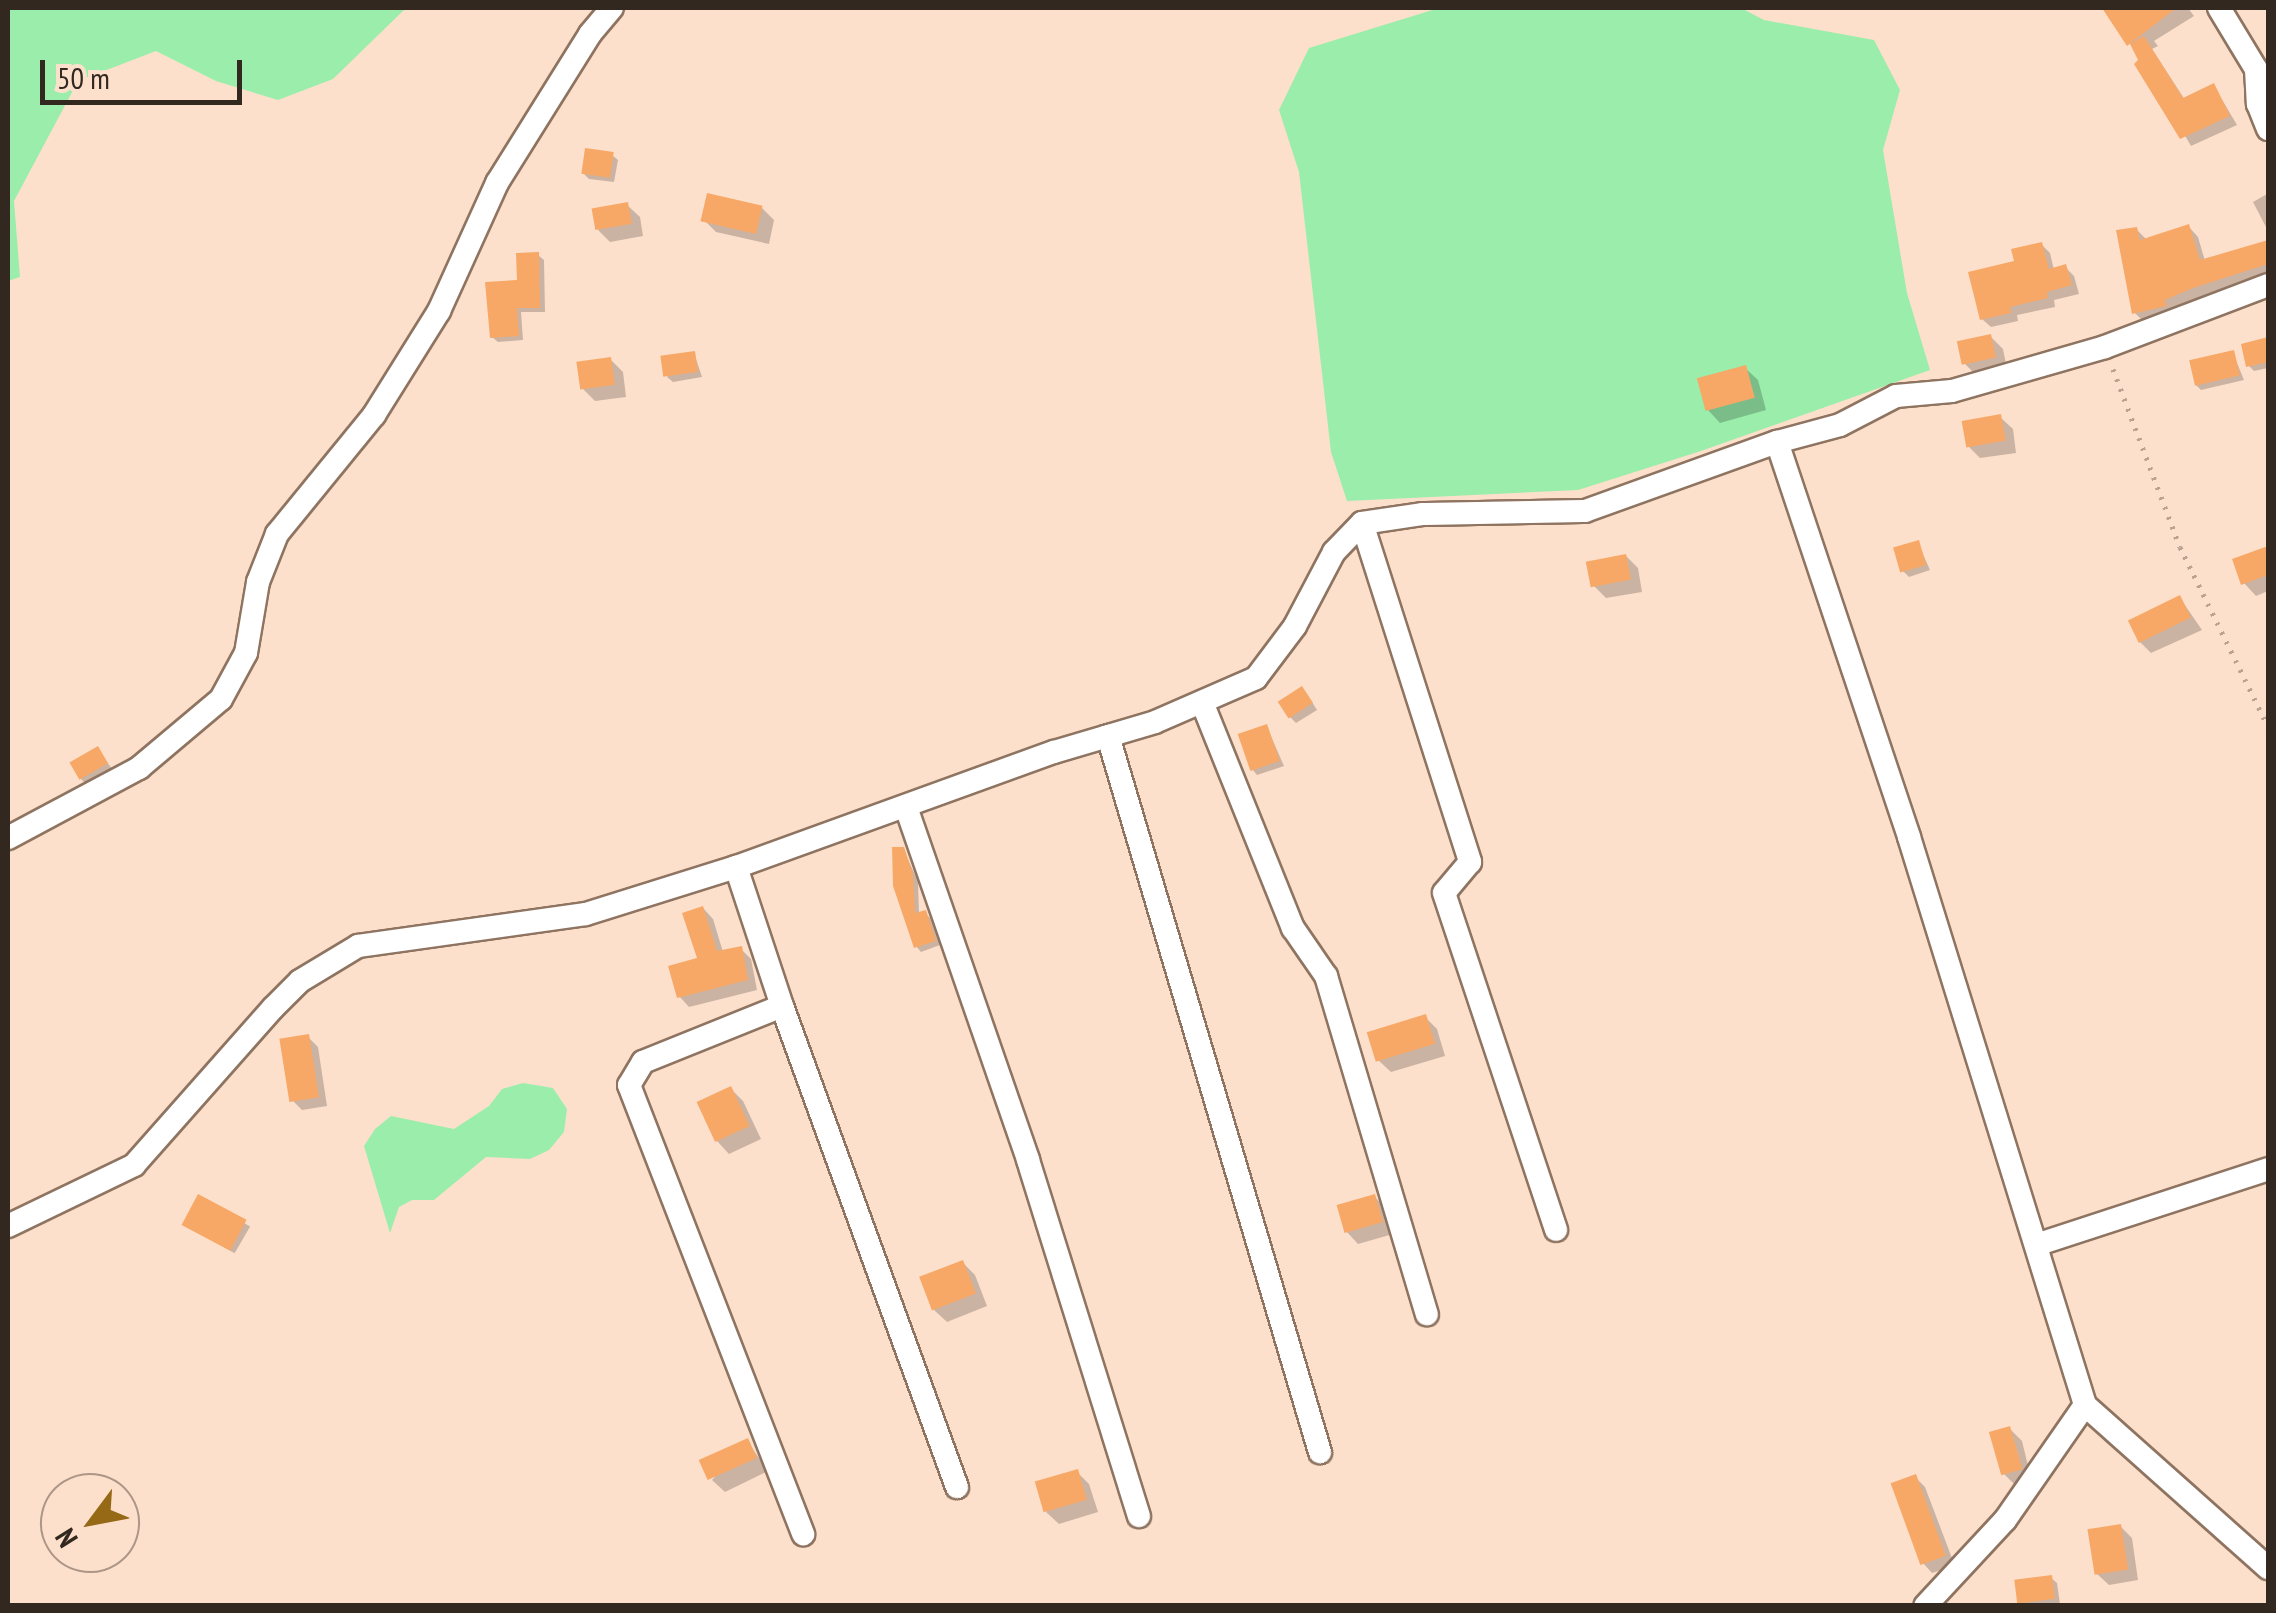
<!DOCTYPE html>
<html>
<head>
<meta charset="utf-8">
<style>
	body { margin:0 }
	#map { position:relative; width:2276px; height:1613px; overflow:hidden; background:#fde0cb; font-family:"PT Sans Narrow",sans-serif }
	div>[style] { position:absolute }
	.green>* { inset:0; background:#9aedaa }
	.shadow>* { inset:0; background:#0003; transform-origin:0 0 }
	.building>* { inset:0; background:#f7a867; transform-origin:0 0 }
	.path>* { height:5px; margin-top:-2.5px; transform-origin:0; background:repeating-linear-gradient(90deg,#b9a292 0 2.5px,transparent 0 10.5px) }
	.roads { filter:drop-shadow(2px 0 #8e7461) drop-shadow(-2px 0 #8e7461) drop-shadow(0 2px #8e7461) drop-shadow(0 -2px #8e7461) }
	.street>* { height:22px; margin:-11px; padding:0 11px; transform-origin:11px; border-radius:11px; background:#fff }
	span { translate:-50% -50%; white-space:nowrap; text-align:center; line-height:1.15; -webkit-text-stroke:8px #fde0cb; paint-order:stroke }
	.frame { position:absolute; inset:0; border:10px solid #332820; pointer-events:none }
	.north { position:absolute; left:40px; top:1473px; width:100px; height:100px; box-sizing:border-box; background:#fde0cb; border:2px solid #ac9687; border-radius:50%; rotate:238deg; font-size:28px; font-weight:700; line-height:40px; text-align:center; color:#332820 }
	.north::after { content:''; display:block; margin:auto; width:35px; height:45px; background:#966917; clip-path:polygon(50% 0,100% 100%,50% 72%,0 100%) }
	.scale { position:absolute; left:40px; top:60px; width:202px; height:45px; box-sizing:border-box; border:5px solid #332820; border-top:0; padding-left:12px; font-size:30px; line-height:35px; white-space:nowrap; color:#332820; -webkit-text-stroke:8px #fde0cb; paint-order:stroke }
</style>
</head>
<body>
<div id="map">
	<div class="green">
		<div style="clip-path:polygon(8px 8px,406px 8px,333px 79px,278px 100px,216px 81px,156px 51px,78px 81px,14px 201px,20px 277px,8px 281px)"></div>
		<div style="clip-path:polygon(1439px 8px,1741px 8px,1764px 20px,1874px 40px,1900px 90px,1883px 150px,1907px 293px,1930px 370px,1701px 451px,1578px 490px,1347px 501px,1331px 452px,1299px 172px,1279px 110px,1309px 48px)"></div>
		<div style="clip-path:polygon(523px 1083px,553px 1088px,567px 1109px,564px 1132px,549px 1150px,530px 1159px,486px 1157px,434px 1200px,412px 1200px,399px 1207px,390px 1233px,364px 1146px,375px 1129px,391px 1116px,454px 1129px,489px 1106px,502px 1089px)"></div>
	</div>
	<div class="shadow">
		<div style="clip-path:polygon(2116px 8px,2188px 8px,2194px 16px,2154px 41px,2158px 46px,2152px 49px,2185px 100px,2214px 86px,2237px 125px,2191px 146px,2137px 53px,2108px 13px)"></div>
		<div style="clip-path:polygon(612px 155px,618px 160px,614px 182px,589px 179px,583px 173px)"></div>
		<div style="clip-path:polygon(2267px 194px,2268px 196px,2268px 231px,2253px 202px)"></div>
		<div style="clip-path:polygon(627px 205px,640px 217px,643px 236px,610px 242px,598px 230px)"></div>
		<div style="clip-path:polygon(762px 208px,774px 220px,769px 244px,716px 232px,704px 220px)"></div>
		<div style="clip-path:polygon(2189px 227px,2198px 237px,2205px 261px,2268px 242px,2268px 272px,2144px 322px,2134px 312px,2136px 229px,2147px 240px)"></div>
		<div style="clip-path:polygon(2042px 245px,2050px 253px,2054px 270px,2065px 267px,2074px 276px,2079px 294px,2054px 300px,2055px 307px,2017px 315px,2018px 321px,1991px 327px,1982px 319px)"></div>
		<div style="clip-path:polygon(538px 255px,544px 260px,545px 312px,521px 312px,523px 340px,498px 342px,492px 337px)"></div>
		<div style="clip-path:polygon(1991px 337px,2003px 349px,2007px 369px,1976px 375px,1964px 363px)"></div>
		<div style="clip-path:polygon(2266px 347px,2268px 368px,2254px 371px,2249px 366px)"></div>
		<div style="clip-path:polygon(694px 353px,702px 377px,673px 382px,667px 377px)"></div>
		<div style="clip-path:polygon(2233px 353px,2244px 380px,2201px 390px,2195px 384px)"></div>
		<div style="clip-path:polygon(610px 359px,623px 372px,626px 397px,595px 401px,583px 389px)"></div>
		<div style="clip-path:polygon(1745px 368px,1758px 380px,1766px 410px,1720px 423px,1708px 410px)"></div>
		<div style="clip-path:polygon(2000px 417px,2013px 429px,2016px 453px,1980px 458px,1968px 446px)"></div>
		<div style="clip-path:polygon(1918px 543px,1930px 570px,1909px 577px,1903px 571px)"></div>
		<div style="clip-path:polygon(2268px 549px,2268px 591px,2256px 596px,2244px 583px,2235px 560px)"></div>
		<div style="clip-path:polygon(1626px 556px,1638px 568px,1642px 592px,1606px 598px,1594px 586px)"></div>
		<div style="clip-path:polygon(2180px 598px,2202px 630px,2151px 653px,2139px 641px)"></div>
		<div style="clip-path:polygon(1307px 694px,1317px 710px,1296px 723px,1290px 717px)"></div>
		<div style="clip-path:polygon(1267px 727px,1284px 766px,1257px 775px,1252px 769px)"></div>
		<div style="clip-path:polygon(98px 749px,112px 769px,86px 784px,81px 779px)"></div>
		<div style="clip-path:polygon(903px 849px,918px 881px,919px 914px,925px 913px,930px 918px,940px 945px,921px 952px,916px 946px)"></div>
		<div style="clip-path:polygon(703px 908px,713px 919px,723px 952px,741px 949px,751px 959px,757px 990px,689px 1007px,679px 996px,700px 960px)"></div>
		<div style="clip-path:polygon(1425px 1017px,1437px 1029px,1445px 1056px,1391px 1072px,1378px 1060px)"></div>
		<div style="clip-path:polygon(308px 1037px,318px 1047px,327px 1106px,302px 1110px,292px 1100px)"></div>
		<div style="clip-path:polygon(731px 1089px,743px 1101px,761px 1139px,729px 1154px,717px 1141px)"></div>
		<div style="clip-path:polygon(1374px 1196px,1386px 1209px,1393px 1234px,1358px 1244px,1346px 1231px)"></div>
		<div style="left:199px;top:1197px;width:59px;height:31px;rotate:30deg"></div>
		<div style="clip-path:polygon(963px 1263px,975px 1275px,987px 1306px,947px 1322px,934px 1310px)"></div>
		<div style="clip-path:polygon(2010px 1429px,2022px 1441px,2032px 1482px,2016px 1486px,2004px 1474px)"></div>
		<div style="clip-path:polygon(747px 1441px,768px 1471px,725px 1492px,712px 1480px)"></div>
		<div style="clip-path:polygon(1077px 1472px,1089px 1484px,1098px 1512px,1059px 1524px,1046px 1512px)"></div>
		<div style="clip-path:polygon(1915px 1477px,1925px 1487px,1955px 1566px,1932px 1573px,1922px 1562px)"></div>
		<div style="clip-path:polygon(2120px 1526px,2132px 1538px,2138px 1580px,2109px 1585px,2096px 1573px)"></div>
		<div style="clip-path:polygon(2051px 1578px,2057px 1583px,2060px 1604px,2020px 1603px)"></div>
	</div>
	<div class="building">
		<div style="clip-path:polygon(2102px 8px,2176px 8px,2127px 46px)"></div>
		<div style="clip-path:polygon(2144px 36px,2183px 98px,2214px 83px,2230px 116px,2180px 139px,2134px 64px,2138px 60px,2130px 44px)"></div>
		<div style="left:585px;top:148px;width:29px;height:26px;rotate:8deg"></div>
		<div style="left:707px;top:193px;width:57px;height:29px;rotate:13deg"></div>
		<div style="left:628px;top:202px;width:22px;height:37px;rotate:80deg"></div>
		<div style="clip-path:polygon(2189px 224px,2200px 260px,2268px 240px,2268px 264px,2193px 288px,2165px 300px,2167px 306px,2132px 314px,2116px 230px,2137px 227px,2140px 240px)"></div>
		<div style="clip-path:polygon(2042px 242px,2049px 269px,2066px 264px,2072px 285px,2047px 292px,2048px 298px,2010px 307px,2011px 313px,1980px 320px,1968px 272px,2014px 261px,2011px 249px)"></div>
		<div style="clip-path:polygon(539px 252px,540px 308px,517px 308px,519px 336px,490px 338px,485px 282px,517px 280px,516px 253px)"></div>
		<div style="left:1991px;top:334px;width:24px;height:35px;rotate:78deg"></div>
		<div style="clip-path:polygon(2268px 337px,2268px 362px,2246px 367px,2241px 344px)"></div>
		<div style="left:2234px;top:350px;width:26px;height:46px;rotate:77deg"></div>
		<div style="left:695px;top:351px;width:21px;height:35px;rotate:82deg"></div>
		<div style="left:611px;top:357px;width:28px;height:35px;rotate:82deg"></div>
		<div style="left:1746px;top:365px;width:34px;height:51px;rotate:75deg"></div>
		<div style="left:2001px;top:414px;width:27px;height:40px;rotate:80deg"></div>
		<div style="left:1919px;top:540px;width:26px;height:27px;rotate:74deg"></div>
		<div style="clip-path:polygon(2268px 546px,2268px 575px,2241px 585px,2232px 559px)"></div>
		<div style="left:1626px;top:554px;width:26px;height:41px;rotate:79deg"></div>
		<div style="left:2180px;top:595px;width:25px;height:58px;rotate:64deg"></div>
		<div style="left:1302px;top:686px;width:20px;height:29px;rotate:57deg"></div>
		<div style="left:1267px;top:724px;width:39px;height:31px;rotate:71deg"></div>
		<div style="left:98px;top:746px;width:20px;height:33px;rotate:60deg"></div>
		<div style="clip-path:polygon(892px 847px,904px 847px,913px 874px,915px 913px,926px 910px,936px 941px,914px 948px,893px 886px)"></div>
		<div style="clip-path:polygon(703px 906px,717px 951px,742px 946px,748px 980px,677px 998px,668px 966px,697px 958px,682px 913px)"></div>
		<div style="left:1426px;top:1014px;width:31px;height:62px;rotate:73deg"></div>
		<div style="left:309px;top:1034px;width:64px;height:30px;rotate:81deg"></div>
		<div style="left:731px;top:1086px;width:44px;height:38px;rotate:65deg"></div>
		<div style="left:198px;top:1194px;width:55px;height:35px;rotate:28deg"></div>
		<div style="left:1375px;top:1194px;width:29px;height:40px;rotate:74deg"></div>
		<div style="left:963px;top:1260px;width:36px;height:47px;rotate:69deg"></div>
		<div style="left:2010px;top:1426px;width:45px;height:22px;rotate:74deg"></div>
		<div style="left:748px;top:1438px;width:22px;height:54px;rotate:66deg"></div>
		<div style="left:1078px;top:1469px;width:32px;height:45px;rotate:74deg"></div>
		<div style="left:1916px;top:1474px;width:87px;height:27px;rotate:70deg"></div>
		<div style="left:2121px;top:1524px;width:46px;height:34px;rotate:81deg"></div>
		<div style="left:2052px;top:1575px;width:24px;height:38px;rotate:83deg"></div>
	</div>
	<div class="path">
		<div style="left:2113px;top:369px;width:190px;rotate:69.4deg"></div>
		<div style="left:2180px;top:547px;width:200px;rotate:63.9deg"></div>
	</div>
	<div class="roads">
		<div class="street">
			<div style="left:2219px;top:8px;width:71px;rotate:58.8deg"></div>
			<div style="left:2256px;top:69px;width:35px;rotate:87deg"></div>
			<div style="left:2258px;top:104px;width:27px;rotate:68deg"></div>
			<div style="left:1777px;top:442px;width:416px;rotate:71.5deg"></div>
			<div style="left:1909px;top:837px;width:595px;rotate:72.78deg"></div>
			<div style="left:2085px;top:1405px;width:140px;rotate:124.8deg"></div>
			<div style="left:2005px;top:1520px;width:117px;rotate:132.9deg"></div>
			<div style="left:1362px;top:523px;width:356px;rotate:72.3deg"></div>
			<div style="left:1470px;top:862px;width:40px;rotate:130deg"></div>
			<div style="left:1444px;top:893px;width:355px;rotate:71.6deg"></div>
			<div style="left:1202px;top:702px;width:244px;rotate:68.1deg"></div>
			<div style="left:1293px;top:928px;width:58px;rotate:55.5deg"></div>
			<div style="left:1326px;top:976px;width:353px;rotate:73.4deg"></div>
			<div style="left:1108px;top:736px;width:747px;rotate:73.51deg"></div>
			<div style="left:906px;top:807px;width:373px;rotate:70.9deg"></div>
			<div style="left:1028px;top:1160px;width:373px;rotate:72.7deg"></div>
			<div style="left:8px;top:838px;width:149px;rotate:-28.1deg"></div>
			<div style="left:139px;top:768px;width:107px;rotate:-40.1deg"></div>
			<div style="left:221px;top:699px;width:52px;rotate:-61.5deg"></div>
			<div style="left:246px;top:653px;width:72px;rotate:-80.4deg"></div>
			<div style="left:258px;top:582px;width:52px;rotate:-68.4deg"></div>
			<div style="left:277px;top:534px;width:154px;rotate:-50.8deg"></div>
			<div style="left:374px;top:415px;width:123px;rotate:-58deg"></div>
			<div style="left:439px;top:311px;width:141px;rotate:-65.6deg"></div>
			<div style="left:497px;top:183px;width:176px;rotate:-58deg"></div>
			<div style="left:590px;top:34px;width:34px;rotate:-50deg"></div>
			<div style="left:736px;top:867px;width:146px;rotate:71.7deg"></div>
			<div style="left:782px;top:1006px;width:512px;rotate:70.01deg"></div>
			<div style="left:782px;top:1006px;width:150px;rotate:158.1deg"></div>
			<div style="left:643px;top:1062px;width:27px;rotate:121deg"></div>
			<div style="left:629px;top:1085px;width:482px;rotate:68.8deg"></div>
			<div style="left:8px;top:1226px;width:140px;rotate:-25.8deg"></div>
			<div style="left:134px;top:1165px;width:210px;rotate:-48.5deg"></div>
			<div style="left:273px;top:1008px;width:38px;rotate:-45deg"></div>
			<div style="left:300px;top:981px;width:68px;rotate:-31.1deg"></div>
			<div style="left:358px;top:946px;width:230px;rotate:-8deg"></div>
			<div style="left:586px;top:914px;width:157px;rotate:-17.4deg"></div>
			<div style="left:736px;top:867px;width:338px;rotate:-19.9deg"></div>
			<div style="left:1054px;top:752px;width:105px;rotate:-16.5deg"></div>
			<div style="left:1155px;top:722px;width:110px;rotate:-23.5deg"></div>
			<div style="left:1256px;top:678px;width:65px;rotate:-53.1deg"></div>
			<div style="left:1295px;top:626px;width:84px;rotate:-62.2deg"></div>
			<div style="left:1334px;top:552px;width:40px;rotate:-46deg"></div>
			<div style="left:1362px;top:523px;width:62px;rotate:-8.4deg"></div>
			<div style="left:1423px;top:514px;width:162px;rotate:-1.1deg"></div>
			<div style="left:1585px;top:511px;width:204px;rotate:-19.8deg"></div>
			<div style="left:1777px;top:442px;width:65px;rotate:-15.1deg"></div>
			<div style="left:1840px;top:425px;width:63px;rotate:-27.4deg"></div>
			<div style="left:1896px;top:396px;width:56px;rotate:-5.1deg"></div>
			<div style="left:1952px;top:391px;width:159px;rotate:-16deg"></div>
			<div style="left:2105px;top:347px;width:174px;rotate:-20.8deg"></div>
			<div style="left:2039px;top:1244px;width:241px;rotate:-18.1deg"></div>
			<div style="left:2085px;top:1405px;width:245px;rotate:41.7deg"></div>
		</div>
	</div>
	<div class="frame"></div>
	<div class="north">N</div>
	<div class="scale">50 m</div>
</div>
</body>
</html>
